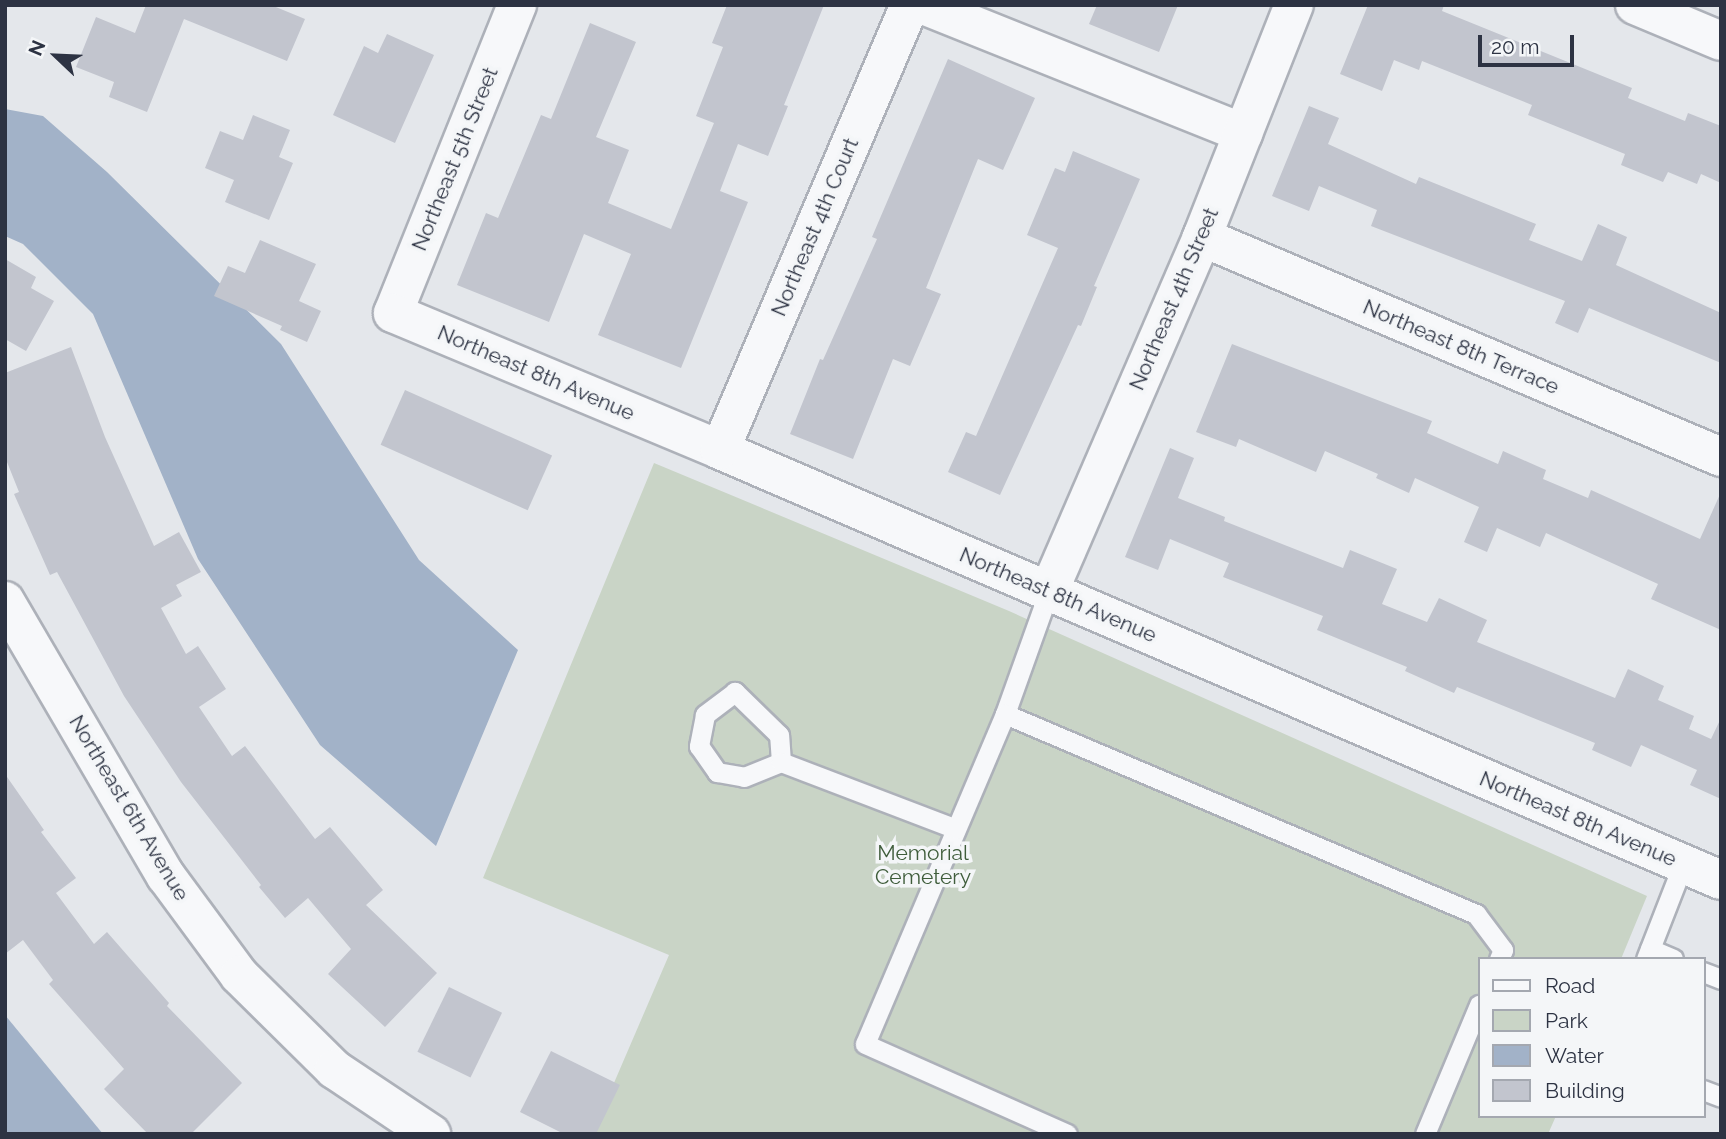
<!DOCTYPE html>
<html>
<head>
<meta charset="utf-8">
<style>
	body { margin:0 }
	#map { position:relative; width:1726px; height:1139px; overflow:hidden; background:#e4e7eb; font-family:Raleway,sans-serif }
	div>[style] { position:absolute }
	.green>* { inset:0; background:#c9d4c6 }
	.water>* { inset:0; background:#a2b2c8 }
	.building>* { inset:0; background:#c2c5ce; transform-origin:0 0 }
	.roads { filter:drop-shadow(2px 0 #adb1b9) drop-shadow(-2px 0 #adb1b9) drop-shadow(0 2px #adb1b9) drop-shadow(0 -2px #adb1b9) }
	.service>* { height:19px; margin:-9.5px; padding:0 9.5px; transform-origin:9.5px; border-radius:9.5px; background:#f7f8fa }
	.minor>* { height:38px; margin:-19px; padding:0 19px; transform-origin:19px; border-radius:19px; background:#f7f8fa }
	span { translate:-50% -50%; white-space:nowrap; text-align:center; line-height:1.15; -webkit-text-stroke:7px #f4f6f8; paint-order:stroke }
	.street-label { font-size:21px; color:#2d3343 }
	.park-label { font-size:21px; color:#3f5d3b }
	.frame { position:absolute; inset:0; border:7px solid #2d3343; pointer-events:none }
	.legend { position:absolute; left:1478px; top:957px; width:228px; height:161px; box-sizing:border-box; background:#f4f6f8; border:2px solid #a4a8b0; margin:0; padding:9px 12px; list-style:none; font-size:21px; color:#2d3343 }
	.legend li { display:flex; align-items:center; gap:14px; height:35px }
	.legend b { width:35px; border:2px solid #a4a8b0 }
	.north { position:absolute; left:21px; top:21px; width:70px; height:70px; -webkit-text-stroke:5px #f4f6f8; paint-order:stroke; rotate:293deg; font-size:19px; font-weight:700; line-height:28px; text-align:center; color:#2d3343 }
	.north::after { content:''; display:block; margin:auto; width:24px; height:32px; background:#2d3343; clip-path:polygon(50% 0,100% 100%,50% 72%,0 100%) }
	.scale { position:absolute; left:1478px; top:35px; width:96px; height:32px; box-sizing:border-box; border:4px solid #2d3343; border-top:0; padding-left:9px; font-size:21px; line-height:24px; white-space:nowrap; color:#2d3343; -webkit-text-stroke:5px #f4f6f8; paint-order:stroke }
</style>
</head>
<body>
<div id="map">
	<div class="green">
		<div style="clip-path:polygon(654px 463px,1009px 611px,1647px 896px,1621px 959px,1479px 959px,1479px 1116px,1556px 1116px,1548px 1134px,592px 1134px,669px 955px,483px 878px)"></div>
	</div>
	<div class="water">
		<div style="clip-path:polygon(5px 109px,43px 116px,107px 172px,281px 344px,419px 560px,518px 650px,436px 846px,320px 745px,198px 559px,93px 314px,23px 244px,5px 236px)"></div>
		<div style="clip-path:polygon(5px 1015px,103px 1134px,5px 1134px)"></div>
	</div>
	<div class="building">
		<div style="clip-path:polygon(146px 5px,271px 5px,305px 19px,287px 61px,184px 19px,147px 112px,109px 97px,114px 82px,76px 67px,96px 17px,135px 33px)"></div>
		<div style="clip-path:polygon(727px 5px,824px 5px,784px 105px,788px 106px,768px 156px,738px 144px,720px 191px,748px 202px,681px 368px,598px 335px,631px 254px,584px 234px,549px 322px,457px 285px,486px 213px,498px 218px,541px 115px,551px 119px,590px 23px,636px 42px,596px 137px,629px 150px,608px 203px,671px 229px,714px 123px,696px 116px,723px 47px,712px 43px)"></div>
		<div style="clip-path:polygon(1097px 5px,1178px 5px,1159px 52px,1089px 24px)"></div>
		<div style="clip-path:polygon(1368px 5px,1444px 5px,1442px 11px,1632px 88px,1628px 98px,1685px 121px,1688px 113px,1721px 126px,1721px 183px,1701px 174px,1697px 184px,1668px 172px,1663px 182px,1621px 165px,1625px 154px,1528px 115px,1532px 105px,1422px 61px,1419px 70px,1394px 60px,1382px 91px,1340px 74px)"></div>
		<div style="clip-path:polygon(387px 34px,434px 55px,395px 143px,333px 115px,364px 46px,378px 53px)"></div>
		<div style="clip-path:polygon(948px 59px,1035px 98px,1003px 170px,978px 159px,926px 288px,941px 294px,910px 366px,893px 359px,853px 459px,790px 434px,820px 359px,823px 360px,877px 239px,872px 237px)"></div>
		<div style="clip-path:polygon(1309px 106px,1339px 118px,1328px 144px,1416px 184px,1419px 177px,1536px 224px,1529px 240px,1582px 261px,1598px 224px,1627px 237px,1616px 265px,1721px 313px,1721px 363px,1589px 308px,1578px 333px,1555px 323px,1565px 301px,1371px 226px,1377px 210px,1319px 186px,1309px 211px,1272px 196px)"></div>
		<div style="clip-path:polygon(253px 115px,290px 130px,279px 157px,293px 163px,269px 220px,225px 202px,234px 180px,205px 168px,220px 131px,243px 140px)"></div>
		<div style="clip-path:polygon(1073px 151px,1140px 179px,1094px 286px,1097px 287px,1081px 326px,1078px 325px,1000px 495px,948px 472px,966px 432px,976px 436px,1058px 248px,1027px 235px,1055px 168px,1065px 172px)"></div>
		<div style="clip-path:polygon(260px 240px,316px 264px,299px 301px,321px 311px,307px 342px,280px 330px,282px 326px,214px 296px,228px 266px,245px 273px)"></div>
		<div style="clip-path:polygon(5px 259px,36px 277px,31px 288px,54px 301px,26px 351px,5px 339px)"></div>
		<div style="clip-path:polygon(1232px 344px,1432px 421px,1427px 433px,1498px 464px,1503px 451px,1546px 470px,1543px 479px,1588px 498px,1591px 490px,1700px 539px,1721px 492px,1721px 630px,1651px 599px,1658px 584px,1546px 533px,1540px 547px,1497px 528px,1487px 552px,1464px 542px,1479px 507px,1415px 478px,1409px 493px,1376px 478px,1378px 474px,1325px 451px,1316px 472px,1239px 439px,1236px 447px,1196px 432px)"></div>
		<div style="clip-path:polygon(71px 347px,105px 437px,154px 546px,179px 532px,201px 572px,176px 585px,182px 596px,161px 608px,186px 654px,198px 646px,226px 689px,199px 707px,232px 756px,245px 746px,315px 839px,330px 827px,383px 890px,366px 905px,437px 973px,385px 1027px,328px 974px,351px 949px,308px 898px,285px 918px,259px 887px,261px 885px,181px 782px,124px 696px,57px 572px,50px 575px,14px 494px,19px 492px,5px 457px,5px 373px)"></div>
		<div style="left:405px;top:390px;width:161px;height:60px;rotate:24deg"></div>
		<div style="clip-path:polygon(1170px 448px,1194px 458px,1178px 498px,1225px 517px,1224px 521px,1343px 568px,1350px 550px,1397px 569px,1382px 604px,1427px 622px,1439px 598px,1487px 620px,1477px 642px,1615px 698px,1628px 669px,1664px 686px,1658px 700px,1694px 716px,1689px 729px,1711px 739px,1721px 718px,1721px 799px,1690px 785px,1697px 770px,1641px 745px,1631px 767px,1592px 750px,1595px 743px,1457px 687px,1454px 693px,1405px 671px,1407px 667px,1317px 630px,1323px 616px,1223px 577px,1229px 563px,1170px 539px,1158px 570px,1125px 557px)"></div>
		<div style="clip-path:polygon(5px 774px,44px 830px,41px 832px,76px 878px,56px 893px,94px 944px,107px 932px,169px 1003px,167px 1006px,242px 1083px,191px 1134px,148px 1134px,104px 1089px,124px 1069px,49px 984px,53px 980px,23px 940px,5px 954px)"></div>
		<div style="left:449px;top:987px;width:59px;height:72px;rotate:26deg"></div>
		<div style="clip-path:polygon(551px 1051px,620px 1085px,596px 1134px,564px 1134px,520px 1112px)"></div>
	</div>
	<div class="roads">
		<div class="service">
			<div style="left:1049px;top:591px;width:131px;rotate:109.7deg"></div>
			<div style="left:1005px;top:714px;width:358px;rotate:113deg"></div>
			<div style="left:865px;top:1044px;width:221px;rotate:24deg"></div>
			<div style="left:1005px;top:714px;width:512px;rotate:23.01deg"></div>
			<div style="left:1476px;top:914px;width:45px;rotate:53.1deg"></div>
			<div style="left:1503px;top:950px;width:10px;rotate:114deg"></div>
			<div style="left:781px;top:762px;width:27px;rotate:-94deg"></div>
			<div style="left:779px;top:735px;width:62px;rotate:-135.7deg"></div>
			<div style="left:735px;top:692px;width:38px;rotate:143deg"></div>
			<div style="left:705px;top:715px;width:32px;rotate:101deg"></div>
			<div style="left:699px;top:746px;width:32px;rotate:55deg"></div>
			<div style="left:717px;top:772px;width:27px;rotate:10deg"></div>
			<div style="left:744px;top:777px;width:40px;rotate:-22deg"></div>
			<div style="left:781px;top:762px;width:187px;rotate:20.9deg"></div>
			<div style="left:1650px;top:949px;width:25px;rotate:23deg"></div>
			<div style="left:1646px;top:959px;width:102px;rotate:-68.7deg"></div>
			<div style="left:1703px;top:972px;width:19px;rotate:21deg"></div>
			<div style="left:1703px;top:1090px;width:19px;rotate:21deg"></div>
			<div style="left:1425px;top:1134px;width:140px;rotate:-67.3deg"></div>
		</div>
		<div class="minor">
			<div style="left:517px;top:5px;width:332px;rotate:111.9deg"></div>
			<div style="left:393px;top:313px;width:355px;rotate:22.7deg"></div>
			<div style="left:720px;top:450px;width:1089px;rotate:23.25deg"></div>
			<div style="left:923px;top:5px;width:345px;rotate:21.8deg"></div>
			<div style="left:1635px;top:5px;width:93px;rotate:22.7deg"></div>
			<div style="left:1202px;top:237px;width:564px;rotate:22.97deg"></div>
			<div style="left:720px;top:450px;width:484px;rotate:-66.9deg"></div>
			<div style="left:1049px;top:591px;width:386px;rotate:-66.6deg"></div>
			<div style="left:1202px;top:237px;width:250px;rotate:-68.4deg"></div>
			<div style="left:5px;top:601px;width:319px;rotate:59.7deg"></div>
			<div style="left:166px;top:876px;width:123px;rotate:53.6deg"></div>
			<div style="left:239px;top:975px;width:134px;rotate:44.7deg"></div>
			<div style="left:334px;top:1069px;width:117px;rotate:33.8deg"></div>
		</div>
	</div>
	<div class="street-label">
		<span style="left:455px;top:159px;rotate:-68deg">Northeast 5th Street</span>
		<span style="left:815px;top:227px;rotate:-67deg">Northeast 4th Court</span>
		<span style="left:1174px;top:299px;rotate:-67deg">Northeast 4th Street</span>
		<span style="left:1461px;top:347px;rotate:23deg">Northeast 8th Terrace</span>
		<span style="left:536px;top:373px;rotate:23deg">Northeast 8th Avenue</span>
		<span style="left:1058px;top:595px;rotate:23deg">Northeast 8th Avenue</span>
		<span style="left:129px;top:808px;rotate:59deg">Northeast 6th Avenue</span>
		<span style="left:1578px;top:819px;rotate:23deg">Northeast 8th Avenue</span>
	</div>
	<div class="park-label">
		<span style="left:923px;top:865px">Memorial<br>Cemetery</span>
	</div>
	<div class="frame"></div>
	<ul class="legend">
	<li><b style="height:9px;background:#f7f8fa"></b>Road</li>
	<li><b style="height:19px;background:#c9d4c6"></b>Park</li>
	<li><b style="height:19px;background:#a2b2c8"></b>Water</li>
	<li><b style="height:19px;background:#c2c5ce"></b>Building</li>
	</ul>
	<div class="north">N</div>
	<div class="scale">20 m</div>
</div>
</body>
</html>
